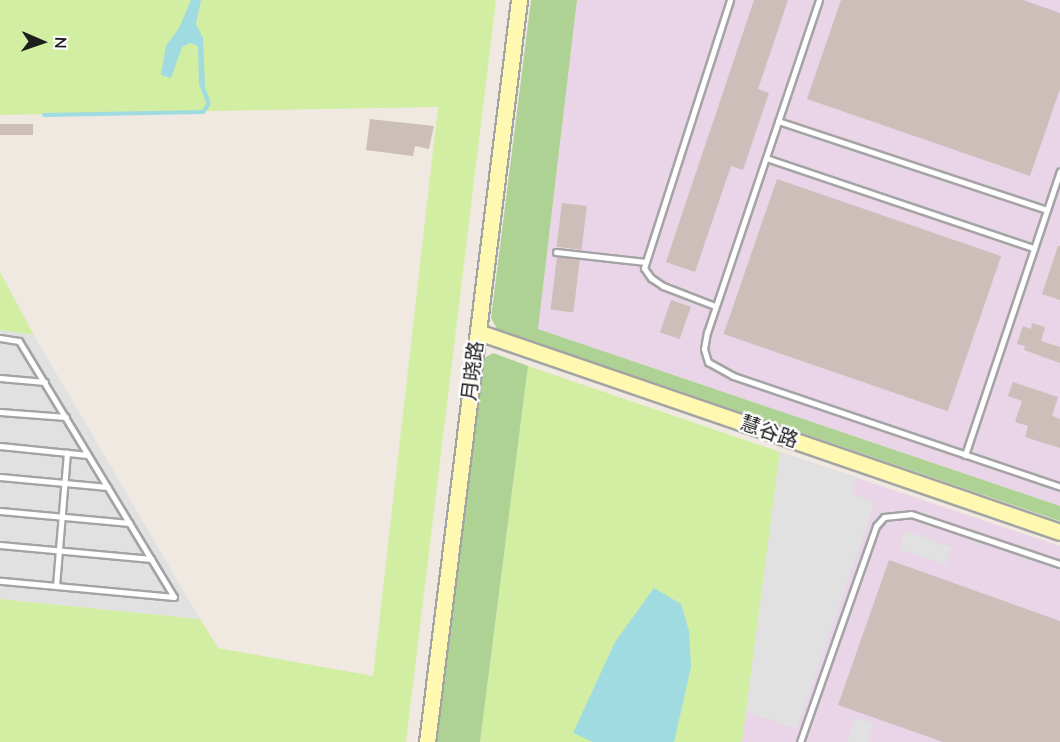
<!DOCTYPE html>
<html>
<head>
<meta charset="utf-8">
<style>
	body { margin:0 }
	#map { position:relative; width:1060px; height:742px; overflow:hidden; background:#f0e9e2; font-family:"Nunito Sans","Noto Sans SC",sans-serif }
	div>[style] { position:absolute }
	.industrial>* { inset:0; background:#e9d4e8 }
	.grass>* { inset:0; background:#d2eea3 }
	.forest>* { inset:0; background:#aed293 }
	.parking>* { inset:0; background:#e1e1e1; transform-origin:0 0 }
	.water>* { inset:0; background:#9fdbe1 }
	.stream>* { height:4px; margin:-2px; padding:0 2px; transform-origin:2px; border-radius:2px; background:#9fdbe1 }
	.building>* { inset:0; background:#ccbeb8; transform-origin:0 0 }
	.roads { filter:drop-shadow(2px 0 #a4a4a4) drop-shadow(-2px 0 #a4a4a4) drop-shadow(0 2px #a4a4a4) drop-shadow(0 -2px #a4a4a4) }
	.lane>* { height:5px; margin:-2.5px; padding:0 2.5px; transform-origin:2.5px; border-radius:2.5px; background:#fff }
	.secondary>* { height:15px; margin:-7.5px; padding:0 7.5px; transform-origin:7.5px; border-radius:7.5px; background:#fff8b1 }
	span { translate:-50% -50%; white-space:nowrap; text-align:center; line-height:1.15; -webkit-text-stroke:4.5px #fff; paint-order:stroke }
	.street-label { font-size:20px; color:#1d1d1d }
	.north { position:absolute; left:12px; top:12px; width:60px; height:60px; -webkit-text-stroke:4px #fff; paint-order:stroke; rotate:92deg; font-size:16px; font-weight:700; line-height:24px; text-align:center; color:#1d1d1d }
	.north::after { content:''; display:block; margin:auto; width:21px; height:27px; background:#1d1d1d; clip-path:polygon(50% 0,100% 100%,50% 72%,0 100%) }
</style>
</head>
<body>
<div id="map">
	<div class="industrial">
		<div style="clip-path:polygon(577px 0,1060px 0,1060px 506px,538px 329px)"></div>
		<div style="clip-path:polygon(780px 452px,1060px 546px,1060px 742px,742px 742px)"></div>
	</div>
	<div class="grass">
		<div style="clip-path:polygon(0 0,496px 0,406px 742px,0 742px,0 599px,200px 619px,218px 648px,373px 676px,438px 107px,0 115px)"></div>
		<div style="clip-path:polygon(0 272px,34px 335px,0 330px)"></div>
		<div style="clip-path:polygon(528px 366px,780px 452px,742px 742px,480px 742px)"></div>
	</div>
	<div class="forest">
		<div style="clip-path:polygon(531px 0,577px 0,538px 329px,1060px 506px,1060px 521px,497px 329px,491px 318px)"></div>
		<div style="clip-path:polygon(493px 353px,528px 366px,480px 742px,432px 742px,479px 361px)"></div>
	</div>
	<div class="parking">
		<div style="clip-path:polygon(0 330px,34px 335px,200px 619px,0 599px)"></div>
		<div style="clip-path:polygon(780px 452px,857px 477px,852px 495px,875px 502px,797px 729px,746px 712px)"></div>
		<div style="left:905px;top:531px;width:49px;height:19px;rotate:19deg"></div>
		<div style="clip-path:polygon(855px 717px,874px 723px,868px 742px,847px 742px)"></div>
	</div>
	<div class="water">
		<div style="clip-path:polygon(191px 0,201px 0,196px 24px,203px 38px,205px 87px,211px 103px,207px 105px,199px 84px,198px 46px,190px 43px,182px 47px,171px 78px,161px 75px,166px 46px,179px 28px)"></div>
		<div style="clip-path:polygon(654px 588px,681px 604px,689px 631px,691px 667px,674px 742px,593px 742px,573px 733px,615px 642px)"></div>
	</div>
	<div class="stream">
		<div style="left:44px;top:115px;width:159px;rotate:-1.1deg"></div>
		<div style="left:203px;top:112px;width:9px;rotate:-54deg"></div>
	</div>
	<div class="building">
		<div style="clip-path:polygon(754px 0,788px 0,758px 89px,769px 93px,743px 170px,731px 166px,695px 272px,666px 262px)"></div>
		<div style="clip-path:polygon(841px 0,1023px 0,1060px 13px,1060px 89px,1030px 176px,807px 99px)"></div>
		<div style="clip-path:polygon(370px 119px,434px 126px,429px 149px,415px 146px,413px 156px,366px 150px)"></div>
		<div style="left:33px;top:124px;width:11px;height:33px;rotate:90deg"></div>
		<div style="left:777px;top:179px;width:237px;height:164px;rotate:19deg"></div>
		<div style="left:562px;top:203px;width:25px;height:44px;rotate:7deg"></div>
		<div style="clip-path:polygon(1058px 246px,1060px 246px,1060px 300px,1042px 294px)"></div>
		<div style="left:557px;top:257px;width:23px;height:53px;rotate:7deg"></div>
		<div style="left:671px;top:300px;width:21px;height:34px;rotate:19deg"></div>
		<div style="clip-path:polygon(1032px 323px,1045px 327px,1041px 341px,1060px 347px,1060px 363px,1024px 350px,1025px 346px,1017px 344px,1023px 326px,1031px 329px)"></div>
		<div style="clip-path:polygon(1013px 382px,1058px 397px,1052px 416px,1060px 419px,1060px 448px,1025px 437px,1028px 426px,1015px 422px,1022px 401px,1008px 396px)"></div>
		<div style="clip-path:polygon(889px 560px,1060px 621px,1060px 742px,943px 742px,838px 705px)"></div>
	</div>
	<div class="roads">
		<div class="lane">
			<div style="left:819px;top:0;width:350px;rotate:108.6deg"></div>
			<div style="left:707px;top:332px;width:17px;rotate:100deg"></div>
			<div style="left:704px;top:349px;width:14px;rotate:73deg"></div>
			<div style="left:708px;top:362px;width:29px;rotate:29deg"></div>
			<div style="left:733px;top:376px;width:345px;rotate:18.7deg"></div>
			<div style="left:778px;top:121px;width:283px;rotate:18.3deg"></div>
			<div style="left:766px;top:158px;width:283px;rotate:18.6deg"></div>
			<div style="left:556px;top:252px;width:90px;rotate:6.4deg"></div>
			<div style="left:715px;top:306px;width:56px;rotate:-159deg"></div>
			<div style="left:663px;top:286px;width:14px;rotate:-146deg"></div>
			<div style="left:651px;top:278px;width:12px;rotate:-125deg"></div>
			<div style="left:644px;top:268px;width:281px;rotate:-72.2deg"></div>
			<div style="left:0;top:338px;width:19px;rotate:9deg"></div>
			<div style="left:19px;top:341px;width:299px;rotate:58.8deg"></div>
			<div style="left:174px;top:597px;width:175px;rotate:-174.7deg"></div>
			<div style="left:0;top:378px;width:45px;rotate:5.1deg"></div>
			<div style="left:0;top:412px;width:66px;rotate:4.3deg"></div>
			<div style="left:0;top:446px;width:88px;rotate:5.8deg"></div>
			<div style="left:965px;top:455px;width:299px;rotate:-71.5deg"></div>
			<div style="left:0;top:477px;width:108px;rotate:5.3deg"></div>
			<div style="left:0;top:511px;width:130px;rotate:5.3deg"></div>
			<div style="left:0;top:545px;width:152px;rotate:5.3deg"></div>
			<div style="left:56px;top:586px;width:134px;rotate:-85.3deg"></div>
			<div style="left:800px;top:742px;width:229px;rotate:-70.6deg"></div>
			<div style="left:876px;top:526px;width:12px;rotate:-48deg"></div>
			<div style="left:884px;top:517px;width:27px;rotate:-6deg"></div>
			<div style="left:911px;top:514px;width:157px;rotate:18.6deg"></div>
		</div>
		<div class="secondary">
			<div style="left:478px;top:332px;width:615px;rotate:18.96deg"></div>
			<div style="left:427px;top:742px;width:748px;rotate:-82.93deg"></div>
		</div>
	</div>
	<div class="street-label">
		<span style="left:473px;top:371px;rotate:-83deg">月晓路</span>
		<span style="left:769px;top:432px;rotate:19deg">慧谷路</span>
	</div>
	<div class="north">N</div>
</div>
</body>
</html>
